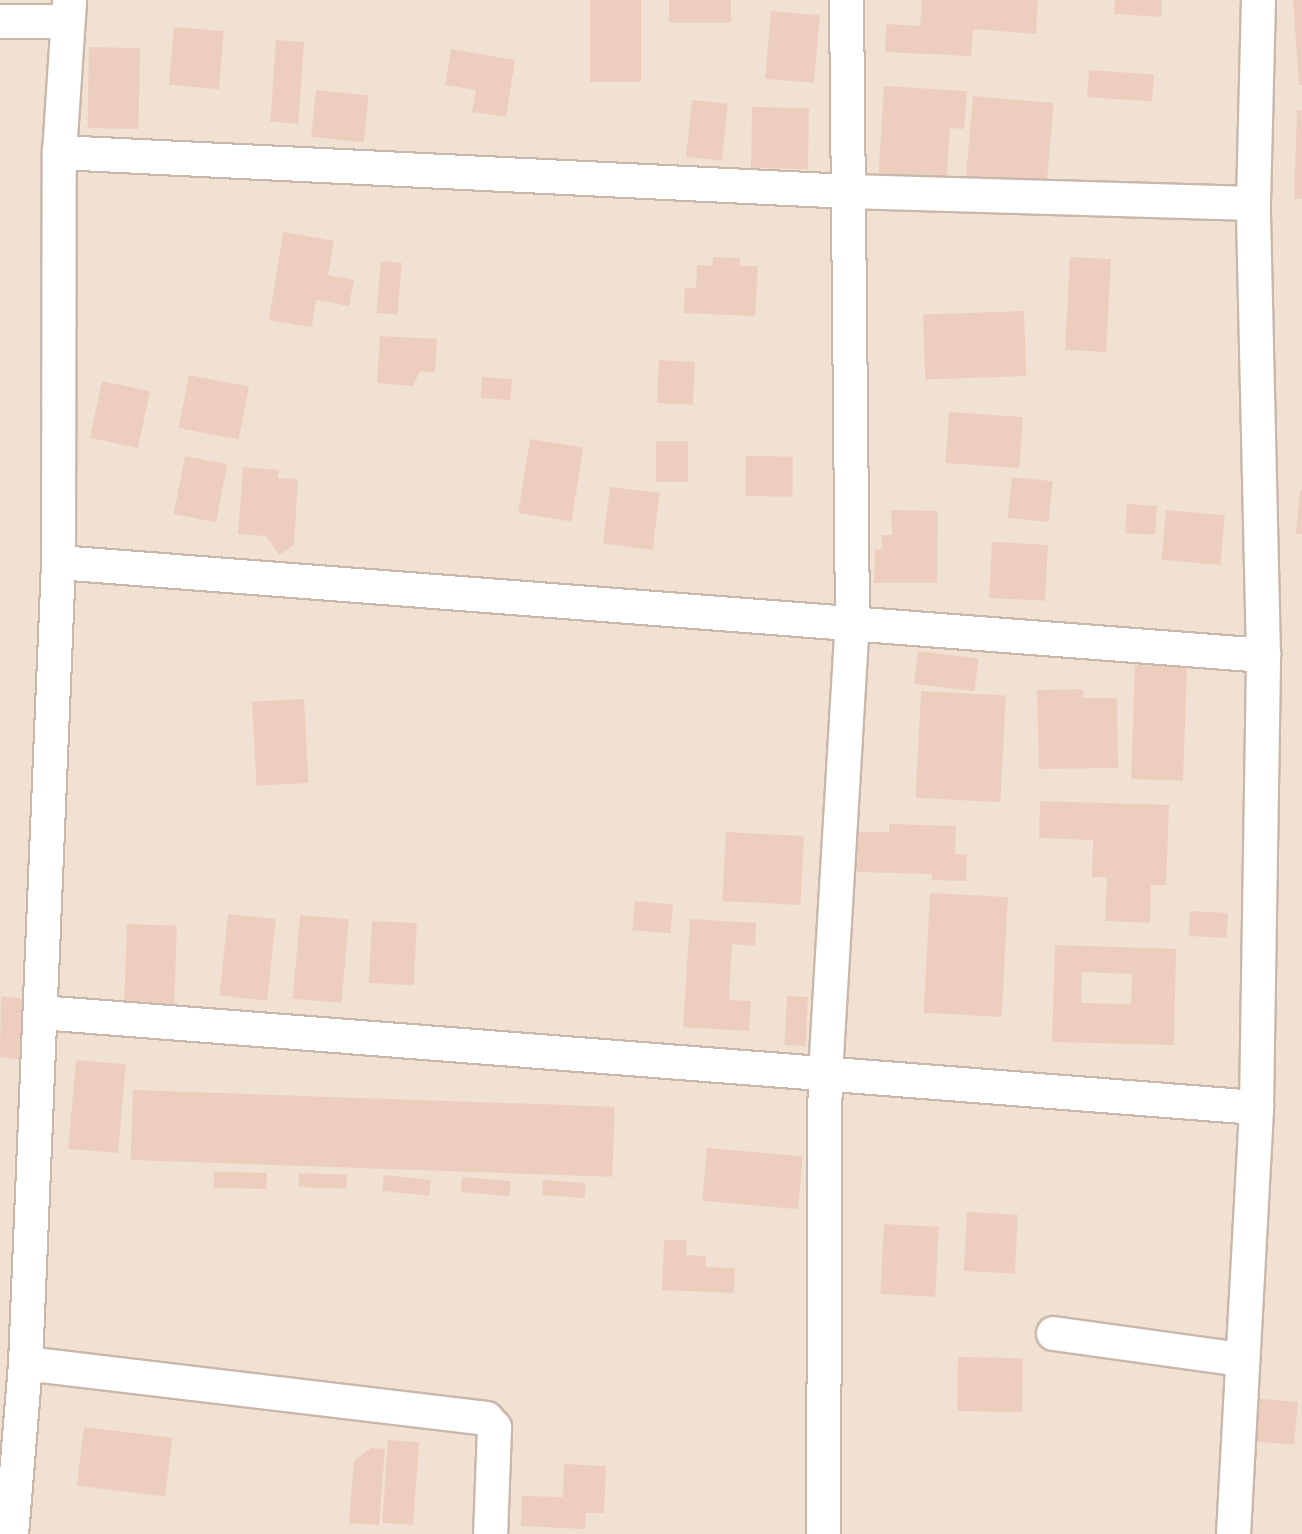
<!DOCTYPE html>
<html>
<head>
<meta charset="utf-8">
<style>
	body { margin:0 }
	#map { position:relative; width:1302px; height:1534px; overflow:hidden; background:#faf0e3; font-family:Cabin,sans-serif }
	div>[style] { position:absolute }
	.residential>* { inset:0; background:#f1e1d2; transform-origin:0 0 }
	.building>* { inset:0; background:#edcdbd; transform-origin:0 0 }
	.roads { filter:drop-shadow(2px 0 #c9b7ab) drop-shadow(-2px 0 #c9b7ab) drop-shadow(0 2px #c9b7ab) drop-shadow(0 -2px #c9b7ab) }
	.street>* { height:33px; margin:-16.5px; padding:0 16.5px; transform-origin:16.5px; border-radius:16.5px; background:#fff }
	span { translate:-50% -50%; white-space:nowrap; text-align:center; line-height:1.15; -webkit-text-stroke:6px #fdf4e9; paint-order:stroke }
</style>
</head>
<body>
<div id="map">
	<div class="residential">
		<div style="left:0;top:0;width:1302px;height:1534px"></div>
	</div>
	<div class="building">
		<div style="left:590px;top:0;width:51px;height:82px"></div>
		<div style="left:669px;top:0;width:62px;height:23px"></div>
		<div style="clip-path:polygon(922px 0,1038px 0,1036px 34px,973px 29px,971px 56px,885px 52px,886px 24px,920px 26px)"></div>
		<div style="clip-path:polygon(1115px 0,1162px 0,1162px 17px,1114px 14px)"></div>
		<div style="clip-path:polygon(1293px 0,1302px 0,1302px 85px,1299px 85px)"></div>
		<div style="left:771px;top:11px;width:49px;height:68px;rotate:5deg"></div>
		<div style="left:174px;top:27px;width:50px;height:58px;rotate:5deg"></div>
		<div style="left:276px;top:40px;width:28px;height:82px;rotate:4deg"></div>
		<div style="left:89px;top:47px;width:51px;height:81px;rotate:1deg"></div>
		<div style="clip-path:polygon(451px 49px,515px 60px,506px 117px,472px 112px,476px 90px,445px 85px)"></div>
		<div style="left:1089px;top:70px;width:65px;height:27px;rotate:4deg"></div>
		<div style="clip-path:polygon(884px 86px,967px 91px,964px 129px,950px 128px,946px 186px,878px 182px)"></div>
		<div style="left:316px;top:90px;width:53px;height:47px;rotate:6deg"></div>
		<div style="left:973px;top:96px;width:81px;height:92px;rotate:5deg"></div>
		<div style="left:692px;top:100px;width:36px;height:57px;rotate:6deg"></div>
		<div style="left:752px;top:107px;width:57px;height:61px;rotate:1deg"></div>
		<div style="clip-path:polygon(1297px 110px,1302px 110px,1302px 199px,1294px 199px)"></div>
		<div style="clip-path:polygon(283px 232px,334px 241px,328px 275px,354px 280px,349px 306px,316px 300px,312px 327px,269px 320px)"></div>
		<div style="clip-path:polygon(713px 257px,740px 258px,740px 266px,758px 266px,755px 316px,684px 313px,685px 288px,696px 288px,697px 265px,712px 266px)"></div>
		<div style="left:1070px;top:257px;width:41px;height:93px;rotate:3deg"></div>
		<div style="left:381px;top:261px;width:21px;height:52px;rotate:5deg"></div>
		<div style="left:1024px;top:311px;width:65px;height:101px;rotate:88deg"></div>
		<div style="clip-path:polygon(380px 336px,437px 339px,435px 372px,420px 371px,413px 386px,377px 383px)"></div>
		<div style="left:659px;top:360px;width:36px;height:43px;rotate:3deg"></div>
		<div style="left:189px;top:375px;width:61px;height:54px;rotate:11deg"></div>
		<div style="left:482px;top:377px;width:30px;height:21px;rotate:4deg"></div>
		<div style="left:102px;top:381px;width:49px;height:58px;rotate:12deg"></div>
		<div style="left:949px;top:412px;width:74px;height:51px;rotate:4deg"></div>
		<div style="left:530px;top:439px;width:54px;height:75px;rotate:9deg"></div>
		<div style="left:656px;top:441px;width:32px;height:41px"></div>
		<div style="left:185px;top:456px;width:43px;height:59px;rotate:11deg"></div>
		<div style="left:746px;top:456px;width:47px;height:40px;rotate:1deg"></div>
		<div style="clip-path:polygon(243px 467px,279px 470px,278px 478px,298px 479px,294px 545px,279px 555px,266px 536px,238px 534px)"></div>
		<div style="left:1012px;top:477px;width:41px;height:41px;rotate:6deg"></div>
		<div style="left:610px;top:487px;width:50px;height:57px;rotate:7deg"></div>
		<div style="clip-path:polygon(1300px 491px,1302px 491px,1302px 534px,1296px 534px)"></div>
		<div style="left:1127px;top:504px;width:30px;height:29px;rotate:4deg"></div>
		<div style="clip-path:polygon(891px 510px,938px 511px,937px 583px,874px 583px,875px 549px,882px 549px,882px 535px,892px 535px)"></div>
		<div style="left:1166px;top:510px;width:59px;height:50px;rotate:5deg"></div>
		<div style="left:992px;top:542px;width:56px;height:56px;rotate:3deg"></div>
		<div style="left:918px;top:651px;width:61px;height:33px;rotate:7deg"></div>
		<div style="left:1135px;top:665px;width:52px;height:114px;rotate:2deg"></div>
		<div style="clip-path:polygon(1083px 689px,1083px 698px,1117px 698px,1118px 768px,1039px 769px,1037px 690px)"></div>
		<div style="left:921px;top:691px;width:85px;height:107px;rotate:3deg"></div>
		<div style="left:304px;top:699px;width:84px;height:52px;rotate:87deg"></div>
		<div style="clip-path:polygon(1040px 801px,1169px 805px,1166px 885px,1151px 885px,1150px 923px,1105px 921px,1107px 877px,1092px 877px,1093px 840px,1039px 838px)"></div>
		<div style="clip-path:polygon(889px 824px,956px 826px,955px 854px,967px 854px,966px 881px,932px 880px,932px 874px,857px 872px,858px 832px,889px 832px)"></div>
		<div style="left:726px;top:832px;width:78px;height:69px;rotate:3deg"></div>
		<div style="left:930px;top:893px;width:78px;height:120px;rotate:3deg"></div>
		<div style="left:635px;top:901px;width:38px;height:29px;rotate:5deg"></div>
		<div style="left:1190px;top:911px;width:38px;height:25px;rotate:3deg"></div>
		<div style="left:228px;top:914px;width:48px;height:82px;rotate:6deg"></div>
		<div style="left:300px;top:915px;width:49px;height:84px;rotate:5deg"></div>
		<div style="clip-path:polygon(690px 919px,756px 923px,755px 946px,732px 944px,729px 1000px,751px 1001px,749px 1031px,683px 1027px)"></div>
		<div style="left:372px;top:921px;width:45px;height:62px;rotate:3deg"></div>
		<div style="left:127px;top:924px;width:50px;height:82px;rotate:2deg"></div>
		<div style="clip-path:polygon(evenodd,1055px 945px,1176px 949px,1174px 1045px,1052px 1042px,1055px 945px,1082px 972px,1132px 974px,1131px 1004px,1081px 1003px,1082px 972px)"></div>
		<div style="clip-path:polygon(1px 996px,29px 1000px,22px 1060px,0 1057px)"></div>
		<div style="left:787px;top:996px;width:21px;height:49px;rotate:3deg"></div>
		<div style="left:76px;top:1060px;width:50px;height:89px;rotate:5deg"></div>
		<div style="left:133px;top:1090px;width:482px;height:70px;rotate:2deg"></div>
		<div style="left:707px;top:1148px;width:96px;height:53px;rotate:5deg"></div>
		<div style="left:214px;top:1172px;width:53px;height:16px;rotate:1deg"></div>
		<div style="left:299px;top:1173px;width:48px;height:14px;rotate:2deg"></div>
		<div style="left:384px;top:1175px;width:47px;height:16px;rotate:6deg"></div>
		<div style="left:462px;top:1177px;width:49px;height:15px;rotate:5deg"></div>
		<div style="left:543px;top:1180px;width:43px;height:15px;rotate:4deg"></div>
		<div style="left:967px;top:1212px;width:51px;height:59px;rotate:3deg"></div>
		<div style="left:884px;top:1224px;width:55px;height:70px;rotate:3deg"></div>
		<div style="clip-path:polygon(664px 1240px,687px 1240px,686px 1255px,706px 1256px,706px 1267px,735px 1268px,734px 1293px,662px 1290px)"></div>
		<div style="left:958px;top:1357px;width:65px;height:54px;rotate:1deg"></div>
		<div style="left:1252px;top:1398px;width:46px;height:43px;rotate:5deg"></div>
		<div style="left:84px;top:1427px;width:89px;height:59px;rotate:7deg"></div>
		<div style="left:388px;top:1440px;width:31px;height:83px;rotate:4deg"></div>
		<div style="clip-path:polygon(371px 1448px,385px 1449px,379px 1525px,349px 1523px,354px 1461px)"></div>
		<div style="clip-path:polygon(564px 1464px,606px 1466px,604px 1513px,586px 1513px,585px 1529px,521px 1526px,522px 1496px,563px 1497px)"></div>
	</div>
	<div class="roads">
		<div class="street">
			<div style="left:0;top:21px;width:67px"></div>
			<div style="left:59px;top:152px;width:152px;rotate:-86.2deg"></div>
			<div style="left:58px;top:562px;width:1209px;rotate:4.41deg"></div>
			<div style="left:40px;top:1012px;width:1220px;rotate:4.47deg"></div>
			<div style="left:1053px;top:1333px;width:189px;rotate:7.9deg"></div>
			<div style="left:25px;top:1363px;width:464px;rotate:6.8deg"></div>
			<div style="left:486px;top:1418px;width:12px;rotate:48deg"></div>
			<div style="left:494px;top:1427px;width:107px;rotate:92.1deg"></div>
			<div style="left:11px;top:1534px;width:172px;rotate:-85.3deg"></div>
			<div style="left:25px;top:1363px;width:802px;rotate:-87.64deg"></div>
			<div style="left:58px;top:562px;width:410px;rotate:-89.9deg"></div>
			<div style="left:59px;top:152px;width:791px;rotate:2.83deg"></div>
			<div style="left:849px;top:191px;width:404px;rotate:1.7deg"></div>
			<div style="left:823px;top:1534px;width:461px;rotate:-89.8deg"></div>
			<div style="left:825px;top:1073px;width:451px;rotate:-86.6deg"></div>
			<div style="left:852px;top:623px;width:623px;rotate:-90.55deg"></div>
			<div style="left:1233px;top:1534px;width:428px;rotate:-86.9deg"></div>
			<div style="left:1256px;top:1107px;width:452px;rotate:-89.1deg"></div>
			<div style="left:1263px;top:655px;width:452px;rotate:-91.3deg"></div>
			<div style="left:1253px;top:203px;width:203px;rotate:-88.6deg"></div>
		</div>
	</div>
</div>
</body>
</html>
